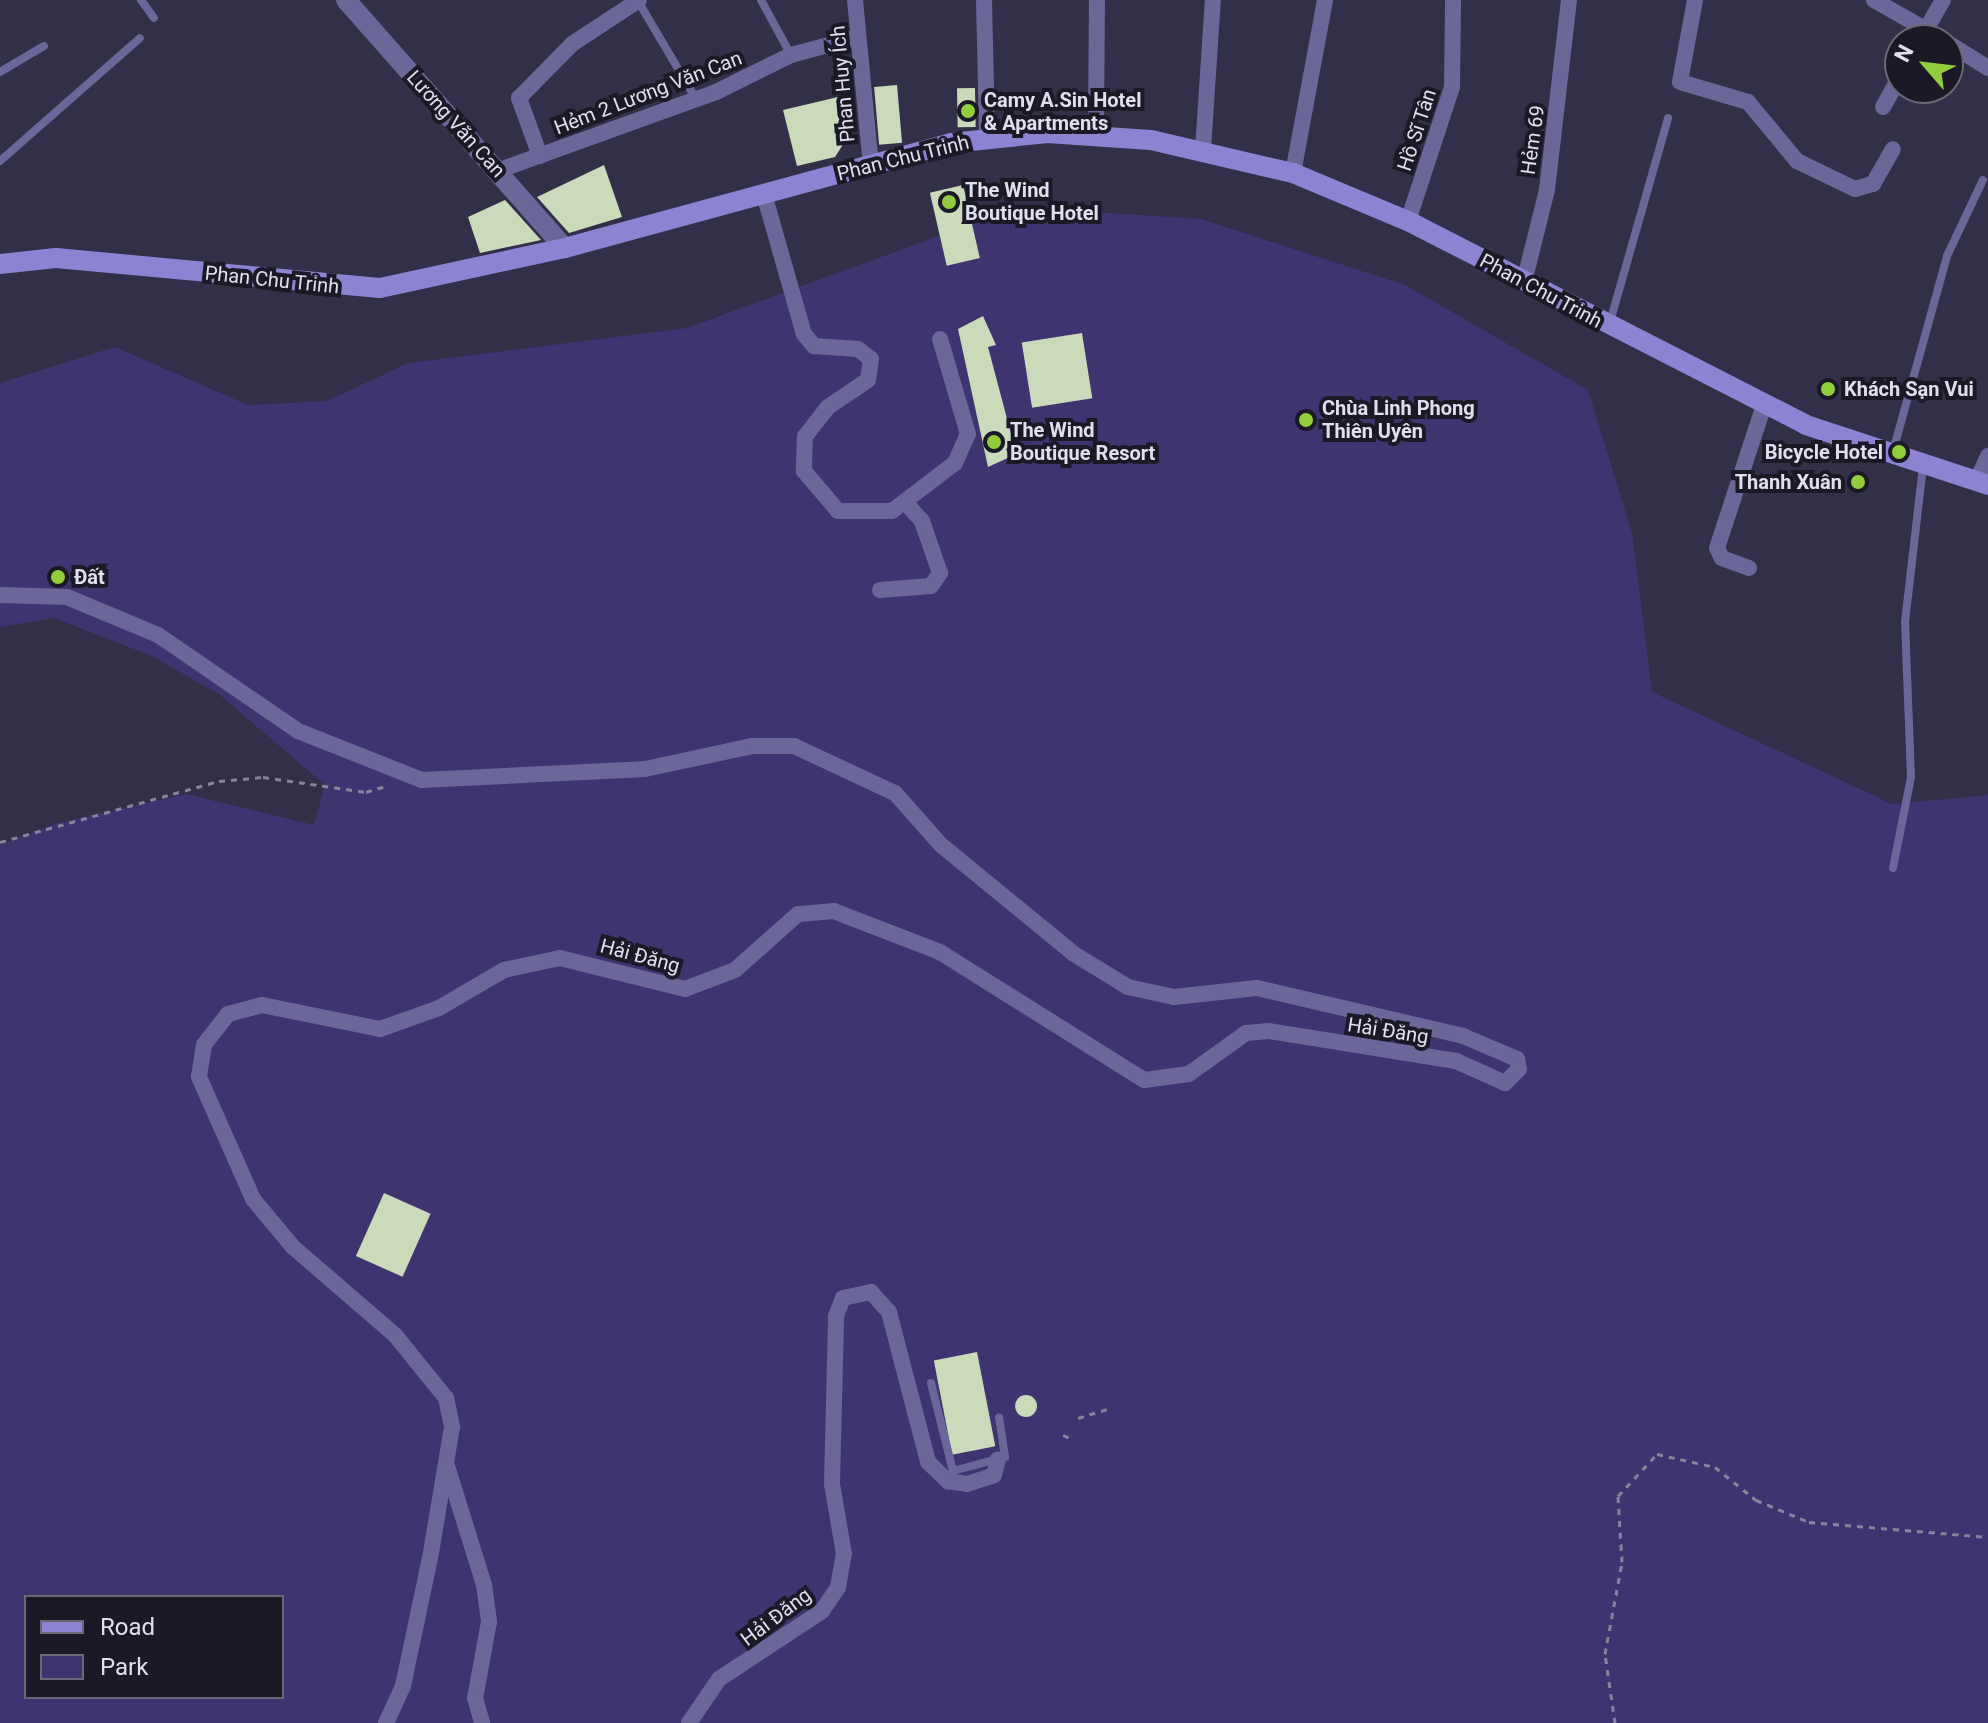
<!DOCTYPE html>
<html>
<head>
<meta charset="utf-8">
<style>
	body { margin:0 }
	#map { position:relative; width:1988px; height:1723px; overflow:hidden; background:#322f49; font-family:Roboto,sans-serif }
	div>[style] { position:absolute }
	.green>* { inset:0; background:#3e3470 }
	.building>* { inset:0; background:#cadabb; transform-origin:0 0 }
	.round { border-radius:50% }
	.path>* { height:3px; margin-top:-1.5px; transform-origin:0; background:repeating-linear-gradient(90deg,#86849a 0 6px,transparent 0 12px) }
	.service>* { height:8px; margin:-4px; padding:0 4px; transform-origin:4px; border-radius:4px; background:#6c6799 }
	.minor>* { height:16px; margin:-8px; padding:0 8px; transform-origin:8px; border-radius:8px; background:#6c6799 }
	.tertiary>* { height:20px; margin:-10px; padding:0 10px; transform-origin:10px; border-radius:10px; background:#6c6799 }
	.secondary>* { height:20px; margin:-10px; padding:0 10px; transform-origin:10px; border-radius:10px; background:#8c83d2 }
	.dots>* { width:22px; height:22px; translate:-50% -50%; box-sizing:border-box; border:4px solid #1a1925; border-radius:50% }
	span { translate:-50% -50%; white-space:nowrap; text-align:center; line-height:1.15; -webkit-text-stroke:8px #1a1925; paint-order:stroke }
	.street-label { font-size:20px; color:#e0dff0 }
	.poi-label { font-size:20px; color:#e0dff0; font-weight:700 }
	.left { translate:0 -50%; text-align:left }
	.right { translate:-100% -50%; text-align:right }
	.legend { position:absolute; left:24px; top:1595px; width:260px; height:104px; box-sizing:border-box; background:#1a1925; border:2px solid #696876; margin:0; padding:10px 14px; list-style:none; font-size:24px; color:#e0dff0 }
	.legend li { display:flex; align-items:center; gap:16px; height:40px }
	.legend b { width:40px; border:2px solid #696876 }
	.north { position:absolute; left:1884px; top:24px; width:80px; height:80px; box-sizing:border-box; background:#1a1925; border:2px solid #696876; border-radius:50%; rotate:298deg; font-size:22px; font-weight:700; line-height:32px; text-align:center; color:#e0dff0 }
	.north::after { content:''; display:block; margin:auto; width:28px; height:36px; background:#92cd3e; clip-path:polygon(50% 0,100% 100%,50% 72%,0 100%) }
</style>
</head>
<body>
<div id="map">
	<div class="green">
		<div style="clip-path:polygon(evenodd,1018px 207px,1201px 219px,1405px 285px,1588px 390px,1632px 533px,1652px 692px,1892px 804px,1988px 795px,1988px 1723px,0 1723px,0 845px,54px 824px,186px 794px,314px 825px,325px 785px,220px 695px,152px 656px,54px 618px,0 627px,0 383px,115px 347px,248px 405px,327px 401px,408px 363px,687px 328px,1018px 207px,26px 1597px,282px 1597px,282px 1697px,26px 1697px,26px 1597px)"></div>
	</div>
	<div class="building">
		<div style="left:897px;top:85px;width:58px;height:23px;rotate:85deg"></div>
		<div style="left:975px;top:88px;width:39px;height:18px;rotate:89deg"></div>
		<div style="clip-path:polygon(838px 97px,842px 146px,835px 157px,797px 166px,783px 110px)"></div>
		<div style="clip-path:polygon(604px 165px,622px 217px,569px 233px,537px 197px)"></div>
		<div style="left:963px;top:185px;width:75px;height:34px;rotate:77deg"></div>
		<div style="clip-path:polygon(505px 200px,541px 240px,480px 253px,468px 217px)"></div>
		<div style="clip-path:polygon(983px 316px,996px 345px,988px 347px,1014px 445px,1006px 449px,1010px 457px,988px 467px,958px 329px)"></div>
		<div style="left:1082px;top:333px;width:66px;height:61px;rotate:81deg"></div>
		<div style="left:384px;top:1193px;width:51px;height:69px;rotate:24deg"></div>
		<div style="left:977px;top:1352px;width:96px;height:44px;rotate:79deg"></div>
		<div class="round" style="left:1015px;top:1395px;width:22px;height:22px"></div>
	</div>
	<div class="path">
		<div style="left:0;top:842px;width:227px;rotate:-15.6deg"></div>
		<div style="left:219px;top:781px;width:44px;rotate:-5.2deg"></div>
		<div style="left:263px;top:777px;width:104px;rotate:8.3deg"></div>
		<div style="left:366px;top:792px;width:24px;rotate:-17deg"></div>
		<div style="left:1078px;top:1418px;width:34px;rotate:-17deg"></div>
		<div style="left:1063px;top:1435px;width:10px;rotate:24deg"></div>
		<div style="left:1615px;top:1723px;width:70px;rotate:-98.2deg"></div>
		<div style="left:1605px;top:1654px;width:94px;rotate:-79.5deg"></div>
		<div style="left:1622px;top:1562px;width:66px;rotate:-93.5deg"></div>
		<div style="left:1618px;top:1496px;width:57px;rotate:-47.1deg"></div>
		<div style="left:1657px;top:1454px;width:59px;rotate:12.6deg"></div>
		<div style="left:1715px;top:1467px;width:53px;rotate:38.8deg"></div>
		<div style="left:1756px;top:1500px;width:57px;rotate:22.5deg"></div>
		<div style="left:1809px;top:1522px;width:180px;rotate:4.8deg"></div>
	</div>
	<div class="service">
		<div style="left:141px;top:0;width:22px;rotate:54deg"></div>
		<div style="left:761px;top:0;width:63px;rotate:61.4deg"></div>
		<div style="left:638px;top:1px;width:114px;rotate:59.4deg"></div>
		<div style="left:0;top:72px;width:51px;rotate:-30.6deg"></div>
		<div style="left:0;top:161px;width:186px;rotate:-41.3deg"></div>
		<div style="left:1610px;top:322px;width:212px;rotate:-74.1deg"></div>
		<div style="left:1893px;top:451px;width:202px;rotate:-74.5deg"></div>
		<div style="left:1947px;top:256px;width:84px;rotate:-64.7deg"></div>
		<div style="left:1893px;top:868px;width:93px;rotate:-78.8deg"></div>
		<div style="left:1911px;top:777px;width:155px;rotate:-92.2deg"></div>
		<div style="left:1905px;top:622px;width:157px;rotate:-83.4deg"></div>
		<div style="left:931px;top:1383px;width:91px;rotate:76deg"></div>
		<div style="left:953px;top:1471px;width:54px;rotate:-15.1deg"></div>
		<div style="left:1005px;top:1457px;width:40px;rotate:-98.5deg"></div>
	</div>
	<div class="minor">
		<div style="left:855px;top:0;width:166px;rotate:84.5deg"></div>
		<div style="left:984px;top:0;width:137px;rotate:88.7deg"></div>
		<div style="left:1695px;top:0;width:83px;rotate:100.4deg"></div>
		<div style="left:1680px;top:82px;width:71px;rotate:16.4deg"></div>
		<div style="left:1748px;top:102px;width:77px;rotate:50.3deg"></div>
		<div style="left:1797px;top:161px;width:64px;rotate:25.8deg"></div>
		<div style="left:1855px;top:189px;width:19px;rotate:-16deg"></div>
		<div style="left:1873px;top:184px;width:40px;rotate:-60.3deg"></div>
		<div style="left:1874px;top:0;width:81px;rotate:29.7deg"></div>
		<div style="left:1920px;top:40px;width:46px;rotate:-60.1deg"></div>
		<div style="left:1948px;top:43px;width:47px;rotate:32deg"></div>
		<div style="left:1883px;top:107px;width:35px;rotate:-61deg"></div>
		<div style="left:1096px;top:135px;width:135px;rotate:-89.6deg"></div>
		<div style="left:1203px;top:149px;width:149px;rotate:-86.2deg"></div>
		<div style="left:540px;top:156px;width:62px;rotate:-109.9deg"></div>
		<div style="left:519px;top:98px;width:76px;rotate:-45.5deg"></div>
		<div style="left:572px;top:44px;width:80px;rotate:-33.3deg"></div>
		<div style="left:497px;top:171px;width:233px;rotate:-19.8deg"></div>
		<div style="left:716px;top:92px;width:84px;rotate:-26.3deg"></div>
		<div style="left:791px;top:55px;width:69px;rotate:-15deg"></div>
		<div style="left:1293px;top:173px;width:176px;rotate:-79.5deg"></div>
		<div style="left:764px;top:194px;width:146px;rotate:74.1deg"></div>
		<div style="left:804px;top:334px;width:16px;rotate:50deg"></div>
		<div style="left:814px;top:346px;width:44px;rotate:3.9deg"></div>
		<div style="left:858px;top:349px;width:16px;rotate:38deg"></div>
		<div style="left:871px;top:359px;width:21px;rotate:98deg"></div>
		<div style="left:868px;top:380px;width:48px;rotate:146deg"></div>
		<div style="left:828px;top:407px;width:37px;rotate:128deg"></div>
		<div style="left:805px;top:436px;width:35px;rotate:92deg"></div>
		<div style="left:804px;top:471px;width:52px;rotate:49.6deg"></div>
		<div style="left:838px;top:511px;width:54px"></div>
		<div style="left:892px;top:511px;width:79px;rotate:-37.3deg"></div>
		<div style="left:955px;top:463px;width:32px;rotate:-66deg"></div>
		<div style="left:968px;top:434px;width:99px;rotate:-106.4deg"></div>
		<div style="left:1408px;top:221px;width:141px;rotate:-71.8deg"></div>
		<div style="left:1452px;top:87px;width:87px;rotate:-89.3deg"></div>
		<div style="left:1524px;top:282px;width:95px;rotate:-76deg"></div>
		<div style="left:1547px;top:190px;width:191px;rotate:-83.4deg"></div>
		<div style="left:1976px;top:482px;width:29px;rotate:-65deg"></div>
		<div style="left:1749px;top:568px;width:29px;rotate:-160deg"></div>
		<div style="left:1722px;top:558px;width:11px;rotate:-117deg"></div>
		<div style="left:1717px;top:548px;width:151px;rotate:-71.8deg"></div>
		<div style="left:880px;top:590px;width:51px;rotate:-4.5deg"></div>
		<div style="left:931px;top:586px;width:16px;rotate:-55deg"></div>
		<div style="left:940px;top:573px;width:55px;rotate:-109.1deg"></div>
		<div style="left:922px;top:521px;width:24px;rotate:-132deg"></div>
		<div style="left:0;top:595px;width:67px;rotate:1.7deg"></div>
		<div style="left:67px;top:597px;width:99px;rotate:22.7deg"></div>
		<div style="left:158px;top:635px;width:170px;rotate:34.4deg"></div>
		<div style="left:298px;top:731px;width:133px;rotate:21.6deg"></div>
		<div style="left:422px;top:780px;width:223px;rotate:-2.8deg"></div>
		<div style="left:645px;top:769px;width:109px;rotate:-12.1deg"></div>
		<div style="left:752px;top:746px;width:42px"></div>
		<div style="left:794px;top:746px;width:111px;rotate:25deg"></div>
		<div style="left:895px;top:793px;width:69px;rotate:48.5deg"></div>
		<div style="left:941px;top:845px;width:172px;rotate:39.3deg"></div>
		<div style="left:1074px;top:954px;width:63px;rotate:31.4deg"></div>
		<div style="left:1128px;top:987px;width:47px;rotate:12.3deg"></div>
		<div style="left:1174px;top:997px;width:83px;rotate:-6.2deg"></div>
		<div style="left:1257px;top:988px;width:212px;rotate:13.1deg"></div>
		<div style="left:1463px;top:1036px;width:59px;rotate:23.1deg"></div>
		<div style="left:1517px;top:1059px;width:10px;rotate:79deg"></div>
		<div style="left:1519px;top:1069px;width:20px;rotate:135deg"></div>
		<div style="left:1505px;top:1083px;width:54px;rotate:-155.8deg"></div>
		<div style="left:1456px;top:1061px;width:189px;rotate:-170.9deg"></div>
		<div style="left:1269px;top:1031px;width:23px;rotate:175deg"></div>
		<div style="left:1246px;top:1033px;width:70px;rotate:144.3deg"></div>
		<div style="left:1189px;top:1074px;width:45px;rotate:172.4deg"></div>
		<div style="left:1144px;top:1080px;width:241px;rotate:-147.9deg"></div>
		<div style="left:940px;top:952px;width:114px;rotate:-158.9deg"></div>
		<div style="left:834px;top:911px;width:36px;rotate:175deg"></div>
		<div style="left:798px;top:914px;width:84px;rotate:138.4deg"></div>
		<div style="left:735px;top:970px;width:53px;rotate:159.2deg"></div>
		<div style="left:685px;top:989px;width:129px;rotate:-166.1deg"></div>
		<div style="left:560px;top:958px;width:57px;rotate:167.9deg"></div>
		<div style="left:504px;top:970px;width:75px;rotate:149.7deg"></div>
		<div style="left:439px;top:1008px;width:63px;rotate:160.4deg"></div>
		<div style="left:380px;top:1029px;width:120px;rotate:-168.5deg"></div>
		<div style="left:262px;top:1005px;width:35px;rotate:165deg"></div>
		<div style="left:228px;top:1014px;width:39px;rotate:128deg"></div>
		<div style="left:204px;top:1045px;width:32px;rotate:99deg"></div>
		<div style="left:199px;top:1077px;width:133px;rotate:66.1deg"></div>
		<div style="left:253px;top:1199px;width:62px;rotate:50.2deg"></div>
		<div style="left:293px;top:1247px;width:135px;rotate:40.8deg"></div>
		<div style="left:395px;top:1335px;width:81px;rotate:51deg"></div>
		<div style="left:446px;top:1398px;width:30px;rotate:78deg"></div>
		<div style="left:452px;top:1427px;width:128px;rotate:99.5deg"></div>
		<div style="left:431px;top:1553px;width:136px;rotate:101.9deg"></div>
		<div style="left:403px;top:1686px;width:41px;rotate:114.7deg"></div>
		<div style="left:447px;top:1466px;width:125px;rotate:72.7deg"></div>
		<div style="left:484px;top:1585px;width:37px;rotate:82deg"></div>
		<div style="left:489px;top:1622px;width:77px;rotate:100.4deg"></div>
		<div style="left:475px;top:1698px;width:26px;rotate:74deg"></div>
		<div style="left:689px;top:1723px;width:53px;rotate:-55.7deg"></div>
		<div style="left:719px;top:1679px;width:123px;rotate:-33.4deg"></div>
		<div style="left:822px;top:1611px;width:29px;rotate:-56deg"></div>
		<div style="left:838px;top:1587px;width:34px;rotate:-80deg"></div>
		<div style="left:844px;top:1554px;width:71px;rotate:-99.7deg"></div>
		<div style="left:832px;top:1484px;width:168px;rotate:-88.6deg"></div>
		<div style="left:836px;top:1316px;width:19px;rotate:-69deg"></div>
		<div style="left:843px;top:1298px;width:29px;rotate:-12deg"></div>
		<div style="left:871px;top:1292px;width:27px;rotate:48deg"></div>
		<div style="left:889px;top:1312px;width:155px;rotate:75.4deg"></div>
		<div style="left:928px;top:1462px;width:28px;rotate:44deg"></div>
		<div style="left:948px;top:1481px;width:19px;rotate:9deg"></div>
		<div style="left:967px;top:1484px;width:28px;rotate:-18deg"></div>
		<div style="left:994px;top:1475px;width:16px;rotate:-76deg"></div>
	</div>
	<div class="tertiary">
		<div style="left:346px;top:0;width:331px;rotate:48.6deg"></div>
	</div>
	<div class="secondary">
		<div style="left:0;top:264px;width:56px;rotate:-6.1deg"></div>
		<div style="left:56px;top:258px;width:325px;rotate:5.3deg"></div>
		<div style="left:380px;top:288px;width:189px;rotate:-12.2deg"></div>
		<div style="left:565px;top:248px;width:400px;rotate:-15.2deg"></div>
		<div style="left:951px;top:143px;width:97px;rotate:-5.9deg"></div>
		<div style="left:1047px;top:133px;width:104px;rotate:3.9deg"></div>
		<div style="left:1151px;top:140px;width:146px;rotate:13.1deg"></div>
		<div style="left:1293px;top:173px;width:125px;rotate:22.7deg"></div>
		<div style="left:1408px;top:221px;width:447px;rotate:27.1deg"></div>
		<div style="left:1806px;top:425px;width:192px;rotate:18.2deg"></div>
	</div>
	<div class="dots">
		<div style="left:968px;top:111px;background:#92cd3e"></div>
		<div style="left:949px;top:202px;background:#92cd3e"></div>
		<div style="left:1828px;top:389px;background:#92cd3e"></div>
		<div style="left:1306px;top:420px;background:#92cd3e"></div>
		<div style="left:994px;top:442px;background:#92cd3e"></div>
		<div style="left:1899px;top:452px;background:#92cd3e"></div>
		<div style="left:1858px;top:482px;background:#92cd3e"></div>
		<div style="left:58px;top:577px;background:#92cd3e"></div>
	</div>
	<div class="street-label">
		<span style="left:843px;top:84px;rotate:-95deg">Phan Huy Ích</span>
		<span style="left:648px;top:93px;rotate:-21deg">Hẻm 2 Lương Văn Can</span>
		<span style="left:456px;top:124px;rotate:48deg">Lương Văn Can</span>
		<span style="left:1417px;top:130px;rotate:-72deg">Hồ Sĩ Tân</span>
		<span style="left:1533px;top:140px;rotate:-82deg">Hẻm 69</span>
		<span style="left:903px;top:158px;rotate:-14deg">Phan Chu Trinh</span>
		<span style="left:272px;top:280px;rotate:6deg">Phan Chu Trinh</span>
		<span style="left:1541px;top:291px;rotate:28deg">Phan Chu Trinh</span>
		<span style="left:640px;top:956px;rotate:15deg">Hải Đăng</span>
		<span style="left:1388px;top:1031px;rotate:9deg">Hải Đăng</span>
		<span style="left:776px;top:1617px;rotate:-37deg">Hải Đăng</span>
	</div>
	<div class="poi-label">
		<span class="left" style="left:984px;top:112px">Camy A.Sin Hotel<br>&amp; Apartments</span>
		<span class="left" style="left:965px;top:202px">The Wind<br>Boutique Hotel</span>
		<span class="left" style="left:1844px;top:389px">Khách Sạn Vui</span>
		<span class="left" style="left:1322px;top:420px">Chùa Linh Phong<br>Thiên Uyên</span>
		<span class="left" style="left:1010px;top:442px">The Wind<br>Boutique Resort</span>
		<span class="right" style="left:1883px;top:452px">Bicycle Hotel</span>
		<span class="right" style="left:1842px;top:482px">Thanh Xuân</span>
		<span class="left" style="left:74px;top:577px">Đất</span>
	</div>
	<ul class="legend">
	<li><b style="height:10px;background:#8c83d2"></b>Road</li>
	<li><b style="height:22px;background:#3e3470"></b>Park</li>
	</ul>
	<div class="north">N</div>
</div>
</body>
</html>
